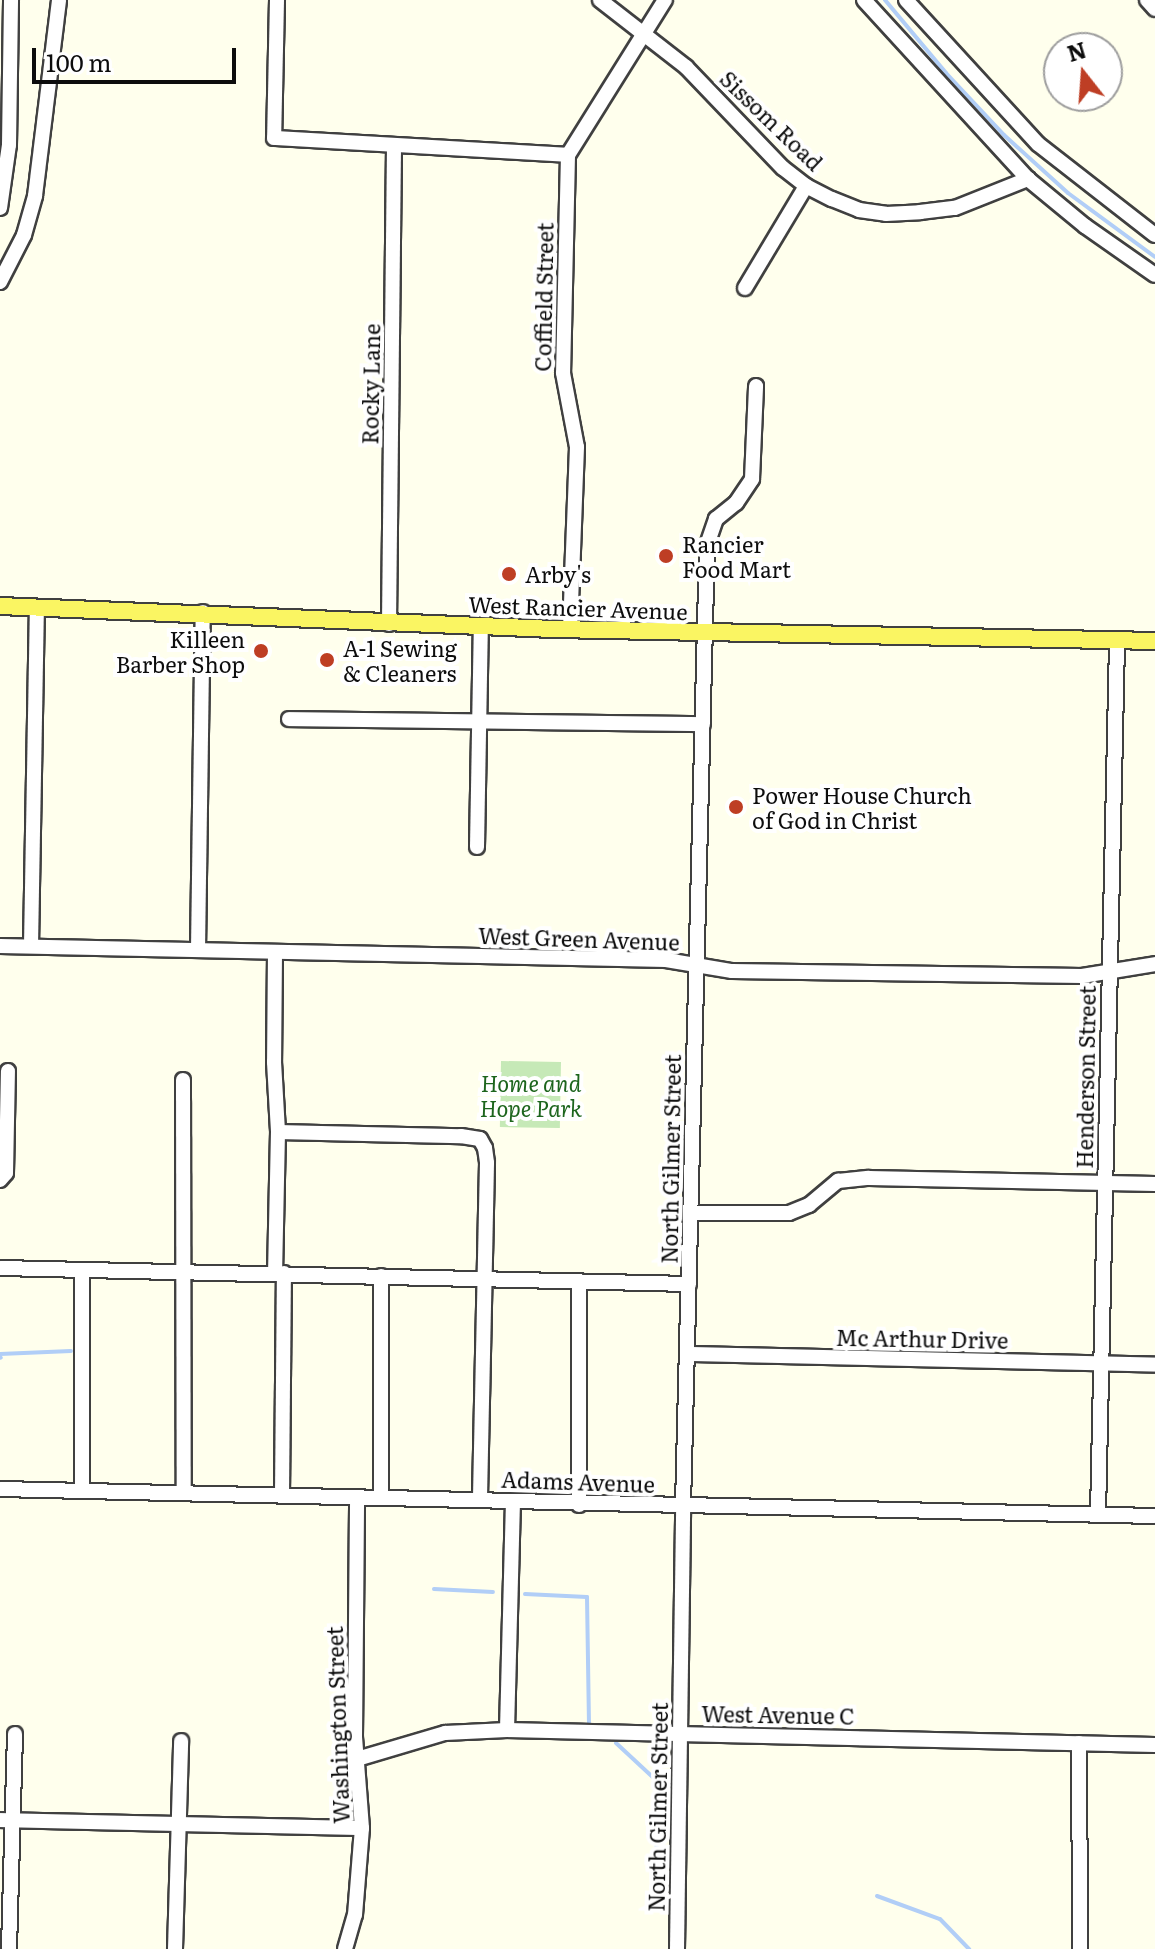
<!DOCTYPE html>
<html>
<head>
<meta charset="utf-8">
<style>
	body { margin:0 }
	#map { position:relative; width:1155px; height:1949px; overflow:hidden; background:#ffffed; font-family:Literata,serif }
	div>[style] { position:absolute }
	.green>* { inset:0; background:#c6e9b7; transform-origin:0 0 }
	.stream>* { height:4px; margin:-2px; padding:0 2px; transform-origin:2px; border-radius:2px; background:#b1cef7 }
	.roads { filter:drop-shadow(2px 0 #404040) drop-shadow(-2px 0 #404040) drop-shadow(0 2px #404040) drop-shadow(0 -2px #404040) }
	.minor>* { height:14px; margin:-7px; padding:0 7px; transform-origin:7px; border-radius:7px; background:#fff }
	.major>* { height:16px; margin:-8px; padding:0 8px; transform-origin:8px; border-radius:8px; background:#faf562 }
	.dots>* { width:22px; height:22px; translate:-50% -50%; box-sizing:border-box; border:4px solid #fff; border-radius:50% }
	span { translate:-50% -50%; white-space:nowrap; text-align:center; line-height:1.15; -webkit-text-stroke:8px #fff; paint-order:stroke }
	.street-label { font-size:22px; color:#0d0d0d }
	.poi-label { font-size:22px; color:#0d0d0d }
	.left { translate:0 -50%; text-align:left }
	.right { translate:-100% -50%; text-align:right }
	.park-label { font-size:22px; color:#1d651d; font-style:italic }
	.north { position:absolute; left:1043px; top:32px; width:80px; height:80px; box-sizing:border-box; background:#fff; border:2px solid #9e9e9e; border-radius:50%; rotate:343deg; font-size:22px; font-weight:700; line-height:32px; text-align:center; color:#0d0d0d }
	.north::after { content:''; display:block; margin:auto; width:28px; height:36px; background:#be3e24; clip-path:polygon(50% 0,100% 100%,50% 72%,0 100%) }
	.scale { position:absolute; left:32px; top:48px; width:204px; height:36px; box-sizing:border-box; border:4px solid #0d0d0d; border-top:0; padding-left:10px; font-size:24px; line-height:28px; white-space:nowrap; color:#0d0d0d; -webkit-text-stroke:6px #fff; paint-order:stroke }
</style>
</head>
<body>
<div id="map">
	<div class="green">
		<div style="left:501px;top:1061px;width:60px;height:66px;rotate:1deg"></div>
	</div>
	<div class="stream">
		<div style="left:885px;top:0;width:95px;rotate:50.1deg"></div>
		<div style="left:946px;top:73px;width:85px;rotate:46.9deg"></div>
		<div style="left:1004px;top:135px;width:86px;rotate:42.2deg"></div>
		<div style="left:1068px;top:193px;width:108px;rotate:36.3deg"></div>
		<div style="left:0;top:1354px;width:71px;rotate:-2.4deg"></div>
		<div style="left:0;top:1357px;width:1px;rotate:45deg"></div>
		<div style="left:434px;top:1589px;width:59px;rotate:2.9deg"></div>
		<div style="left:525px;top:1594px;width:62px;rotate:2.8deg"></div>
		<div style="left:587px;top:1597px;width:126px;rotate:89.1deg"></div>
		<div style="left:616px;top:1743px;width:57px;rotate:42.9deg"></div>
		<div style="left:658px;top:1782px;width:96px;rotate:91.2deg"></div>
		<div style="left:656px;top:1878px;width:8px;rotate:40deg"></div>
		<div style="left:877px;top:1896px;width:67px;rotate:20.1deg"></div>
		<div style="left:940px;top:1919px;width:42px;rotate:46deg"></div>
	</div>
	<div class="roads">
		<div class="minor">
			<div style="left:277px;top:0;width:138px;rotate:91.2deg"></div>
			<div style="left:274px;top:138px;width:294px;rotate:3.3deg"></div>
			<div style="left:600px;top:0;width:109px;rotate:37.9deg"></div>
			<div style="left:686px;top:67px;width:140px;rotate:46.2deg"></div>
			<div style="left:783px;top:168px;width:29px;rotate:38deg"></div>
			<div style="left:806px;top:186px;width:29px;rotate:27deg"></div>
			<div style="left:832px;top:199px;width:29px;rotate:22deg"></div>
			<div style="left:859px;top:210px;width:27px;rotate:8deg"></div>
			<div style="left:886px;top:214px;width:34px;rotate:-3deg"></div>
			<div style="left:920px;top:212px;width:35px;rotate:-7deg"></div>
			<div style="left:955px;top:208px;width:79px;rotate:-21.7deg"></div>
			<div style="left:864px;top:0;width:243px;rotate:47.5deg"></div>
			<div style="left:1028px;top:179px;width:74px;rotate:39.5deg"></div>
			<div style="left:1085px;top:226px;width:85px;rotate:35deg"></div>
			<div style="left:906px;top:0;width:195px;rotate:47.5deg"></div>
			<div style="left:1038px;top:144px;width:148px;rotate:37.9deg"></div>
			<div style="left:1147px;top:0;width:12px;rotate:48deg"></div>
			<div style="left:568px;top:155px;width:218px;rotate:91.3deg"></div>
			<div style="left:563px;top:373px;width:75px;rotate:79.3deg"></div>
			<div style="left:577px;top:447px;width:183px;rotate:92.2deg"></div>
			<div style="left:568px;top:155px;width:183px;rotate:-58deg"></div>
			<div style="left:0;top:208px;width:64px;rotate:-81.9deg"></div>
			<div style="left:9px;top:145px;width:145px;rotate:-89.2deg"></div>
			<div style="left:0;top:282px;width:53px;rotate:-62.9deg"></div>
			<div style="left:24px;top:235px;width:41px;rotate:-74.2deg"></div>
			<div style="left:35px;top:196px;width:197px;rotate:-83deg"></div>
			<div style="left:745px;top:288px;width:119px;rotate:-59.1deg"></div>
			<div style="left:389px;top:624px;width:479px;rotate:-89.4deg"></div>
			<div style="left:289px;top:719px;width:414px;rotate:0.7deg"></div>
			<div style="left:477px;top:847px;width:221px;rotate:-89deg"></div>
			<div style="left:0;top:946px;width:666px;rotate:1.2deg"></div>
			<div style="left:666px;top:960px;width:67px;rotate:9.5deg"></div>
			<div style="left:732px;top:971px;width:350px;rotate:0.8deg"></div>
			<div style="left:1082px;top:976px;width:74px;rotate:-9.3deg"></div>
			<div style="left:31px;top:946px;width:339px;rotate:-89deg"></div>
			<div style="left:198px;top:950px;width:338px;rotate:-89.2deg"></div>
			<div style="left:275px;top:953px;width:109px;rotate:90.5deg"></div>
			<div style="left:274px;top:1062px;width:70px;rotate:86.7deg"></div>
			<div style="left:278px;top:1132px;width:142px;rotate:91.2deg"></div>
			<div style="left:183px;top:1080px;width:412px;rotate:89.9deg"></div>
			<div style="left:278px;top:1132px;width:183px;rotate:1.3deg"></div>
			<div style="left:461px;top:1136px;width:19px;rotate:9deg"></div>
			<div style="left:480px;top:1139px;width:10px;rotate:61deg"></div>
			<div style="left:485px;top:1148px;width:15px;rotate:82deg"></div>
			<div style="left:487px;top:1163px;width:337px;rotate:91.2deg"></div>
			<div style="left:0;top:1180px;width:9px;rotate:-49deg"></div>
			<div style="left:6px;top:1173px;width:102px;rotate:-88.9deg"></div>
			<div style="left:692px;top:1213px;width:97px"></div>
			<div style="left:789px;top:1213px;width:22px;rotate:-22deg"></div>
			<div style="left:809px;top:1205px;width:38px;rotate:-40deg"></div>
			<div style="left:838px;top:1181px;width:31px;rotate:-6deg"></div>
			<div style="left:869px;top:1178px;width:286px;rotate:1.2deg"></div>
			<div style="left:0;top:1268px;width:689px;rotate:1.33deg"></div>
			<div style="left:82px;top:1270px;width:220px;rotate:90deg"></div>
			<div style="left:688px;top:1354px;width:467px;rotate:1.3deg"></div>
			<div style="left:0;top:1489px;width:1155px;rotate:1.34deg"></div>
			<div style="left:282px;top:1495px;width:222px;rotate:-89.5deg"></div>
			<div style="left:381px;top:1498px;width:222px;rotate:-90deg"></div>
			<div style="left:579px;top:1505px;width:224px;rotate:-90deg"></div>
			<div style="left:1098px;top:1514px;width:873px;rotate:-88.75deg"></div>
			<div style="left:507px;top:1730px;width:229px;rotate:-88.5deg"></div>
			<div style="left:1079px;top:1743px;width:206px;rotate:89.7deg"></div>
			<div style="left:357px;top:1759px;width:92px;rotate:-16.5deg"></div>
			<div style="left:445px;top:1733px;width:62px;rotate:-2.8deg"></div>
			<div style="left:507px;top:1730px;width:648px;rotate:1.33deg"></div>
			<div style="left:0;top:1820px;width:362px;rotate:1.3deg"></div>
			<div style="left:9px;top:1949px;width:215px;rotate:-88.4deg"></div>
			<div style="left:175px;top:1949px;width:208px;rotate:-88.3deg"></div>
			<div style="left:345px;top:1949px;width:35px;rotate:-74deg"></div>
			<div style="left:355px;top:1915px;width:87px;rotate:-85.4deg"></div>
			<div style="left:362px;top:1828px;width:91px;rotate:-94.4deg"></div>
			<div style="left:355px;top:1737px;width:239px;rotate:-89.5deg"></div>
			<div style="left:677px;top:1949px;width:443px;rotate:-89.2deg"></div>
			<div style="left:683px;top:1506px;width:961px;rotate:-88.57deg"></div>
			<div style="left:707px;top:545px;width:28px;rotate:-71deg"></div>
			<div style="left:716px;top:519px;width:26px;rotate:-39deg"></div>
			<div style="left:736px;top:503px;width:29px;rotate:-56deg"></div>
			<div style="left:752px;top:479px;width:93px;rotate:-87.5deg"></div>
		</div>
		<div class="major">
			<div style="left:0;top:606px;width:554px;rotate:2.38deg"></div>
			<div style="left:554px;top:629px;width:601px;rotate:1.14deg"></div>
		</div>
	</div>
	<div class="dots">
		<div style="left:666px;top:556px;background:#be3e24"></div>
		<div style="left:509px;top:574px;background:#be3e24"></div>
		<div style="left:261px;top:651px;background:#be3e24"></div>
		<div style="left:327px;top:660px;background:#be3e24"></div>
		<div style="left:736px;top:807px;background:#be3e24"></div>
	</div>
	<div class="street-label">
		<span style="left:772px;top:120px;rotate:44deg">Sissom Road</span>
		<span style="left:543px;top:297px;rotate:-89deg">Coffield Street</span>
		<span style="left:370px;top:384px;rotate:-89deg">Rocky Lane</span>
		<span style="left:578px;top:607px;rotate:2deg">West Rancier Avenue</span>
		<span style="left:579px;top:938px;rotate:2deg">West Green Avenue</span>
		<span style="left:1085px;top:1077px;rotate:-89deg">Henderson Street</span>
		<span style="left:670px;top:1159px;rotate:-89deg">North Gilmer Street</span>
		<span style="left:922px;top:1338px;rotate:1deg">Mc Arthur Drive</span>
		<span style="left:578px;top:1481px;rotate:2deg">Adams Avenue</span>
		<span style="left:778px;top:1714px;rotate:1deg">West Avenue C</span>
		<span style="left:337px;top:1725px;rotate:-92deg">Washington Street</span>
		<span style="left:657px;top:1807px;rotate:-89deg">North Gilmer Street</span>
	</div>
	<div class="poi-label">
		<span class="left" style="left:682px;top:556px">Rancier<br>Food Mart</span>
		<span class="left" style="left:525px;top:574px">Arby's</span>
		<span class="right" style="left:245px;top:651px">Killeen<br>Barber Shop</span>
		<span class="left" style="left:343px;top:660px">A-1 Sewing<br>&amp; Cleaners</span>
		<span class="left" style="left:752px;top:807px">Power House Church<br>of God in Christ</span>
	</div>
	<div class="park-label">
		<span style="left:531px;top:1095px">Home and<br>Hope Park</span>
	</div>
	<div class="north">N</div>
	<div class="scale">100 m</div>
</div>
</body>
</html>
